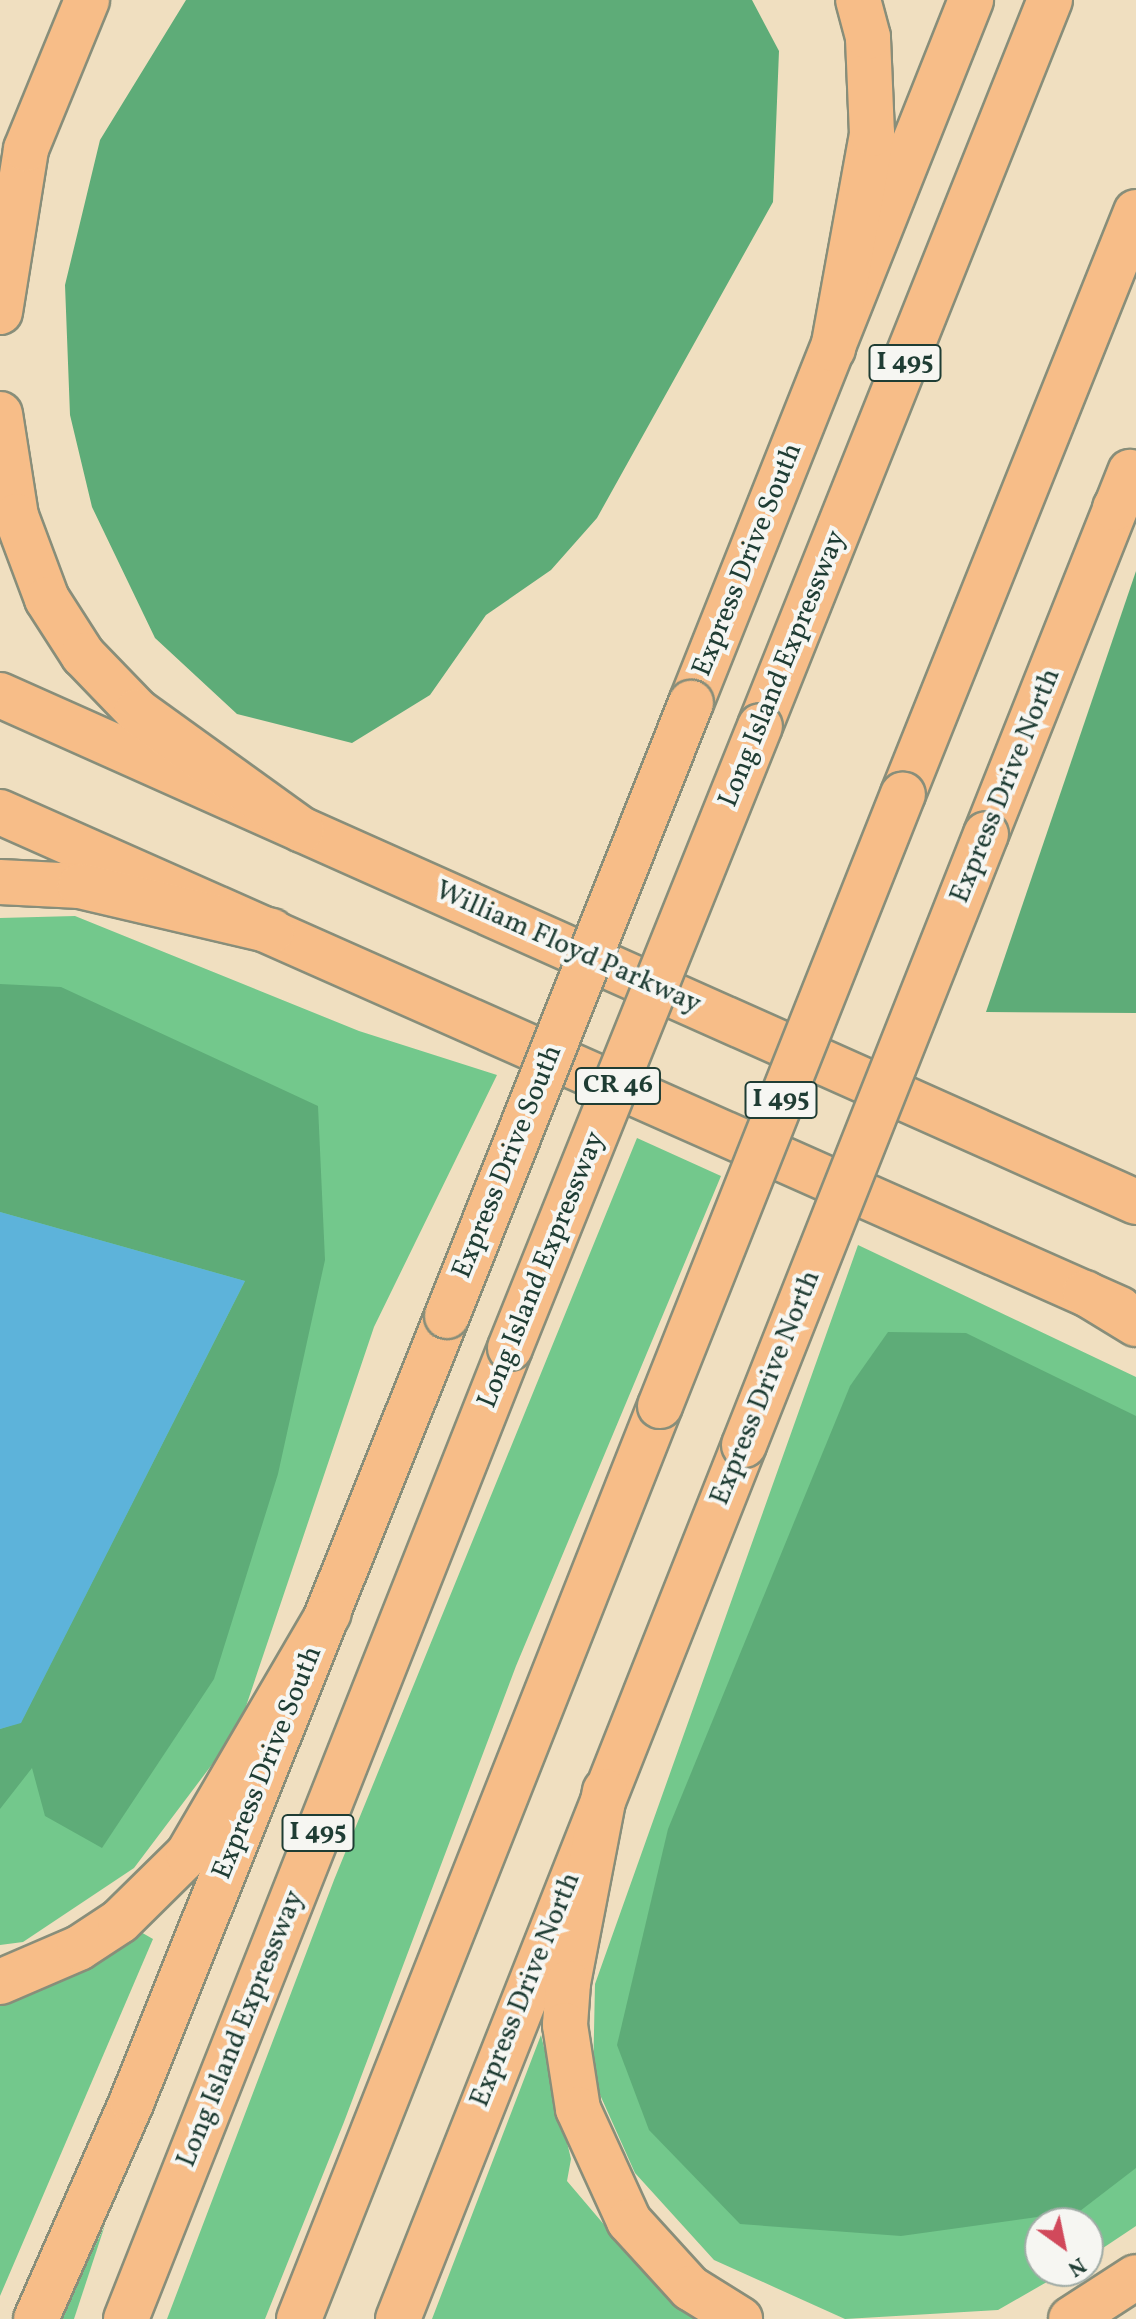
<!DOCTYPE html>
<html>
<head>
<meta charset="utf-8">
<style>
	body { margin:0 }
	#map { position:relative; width:1136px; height:2319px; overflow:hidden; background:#f0dfc0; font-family:Vollkorn,serif }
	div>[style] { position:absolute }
	.green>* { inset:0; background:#73c88c }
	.forest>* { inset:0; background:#5eac78 }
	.water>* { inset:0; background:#5db3da }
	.roads { filter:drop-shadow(2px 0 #888e7a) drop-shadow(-2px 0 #888e7a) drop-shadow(0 2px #888e7a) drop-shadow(0 -2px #888e7a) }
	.primary>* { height:44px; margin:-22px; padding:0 22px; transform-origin:22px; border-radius:22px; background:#f7bd88 }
	.trunk>* { height:44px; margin:-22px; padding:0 22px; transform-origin:22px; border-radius:22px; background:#f7bd88 }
	.motorway>* { height:44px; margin:-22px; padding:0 22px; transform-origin:22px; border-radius:22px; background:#f7bd88 }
	.bridges { filter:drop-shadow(2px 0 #888e7a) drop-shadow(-2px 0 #888e7a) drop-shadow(0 2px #888e7a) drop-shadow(0 -2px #888e7a) }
	.primary-bridge>* { height:44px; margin:-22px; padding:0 22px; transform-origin:22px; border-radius:22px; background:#f7bd88 }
	.motorway-bridge>* { height:44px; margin:-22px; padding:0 22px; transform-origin:22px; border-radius:22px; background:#f7bd88 }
	span { translate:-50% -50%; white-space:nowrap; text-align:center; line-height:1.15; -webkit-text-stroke:8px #f6f6f2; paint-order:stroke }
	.shield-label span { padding:2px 6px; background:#f6f6f2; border:2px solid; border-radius:6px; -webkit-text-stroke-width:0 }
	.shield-label { font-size:26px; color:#1f3d34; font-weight:700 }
	.street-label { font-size:28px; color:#1f3d34 }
	.north { position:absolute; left:1024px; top:2207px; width:80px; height:80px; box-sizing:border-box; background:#f6f6f2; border:2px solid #a0aca6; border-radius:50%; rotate:147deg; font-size:22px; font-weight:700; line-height:32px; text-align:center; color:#1f3d34 }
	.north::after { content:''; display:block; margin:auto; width:28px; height:36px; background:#d1495b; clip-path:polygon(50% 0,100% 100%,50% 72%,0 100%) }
</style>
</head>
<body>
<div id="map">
	<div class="green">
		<div style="clip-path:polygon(75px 916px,359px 1031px,497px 1075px,374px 1327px,238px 1730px,134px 1868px,23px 1942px,0 1945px,0 918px)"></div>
		<div style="clip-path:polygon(637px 1138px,721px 1176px,516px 1666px,344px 2122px,265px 2319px,167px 2319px,334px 1880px)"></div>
		<div style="clip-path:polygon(858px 1245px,1136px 1377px,1136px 2226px,1088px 2258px,1088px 2223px,1040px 2223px,1040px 2271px,1066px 2271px,998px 2310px,845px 2319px,714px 2260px,635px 2173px,593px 2079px,595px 1984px)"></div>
		<div style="clip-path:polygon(139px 1931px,153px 1939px,0 2296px,0 1995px,58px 1983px)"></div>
		<div style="clip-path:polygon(541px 2035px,571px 2159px,567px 2181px,663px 2294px,704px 2319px,432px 2319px)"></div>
		<div style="clip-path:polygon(105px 2225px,74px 2319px,60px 2319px)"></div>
	</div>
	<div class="forest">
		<div style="clip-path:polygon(186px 0,752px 0,779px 51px,773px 202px,597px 518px,551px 570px,486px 615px,430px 695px,352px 743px,237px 714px,155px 638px,92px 507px,70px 415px,65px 285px,100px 140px)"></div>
		<div style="clip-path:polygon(1136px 571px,1136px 1013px,986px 1012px)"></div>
		<div style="clip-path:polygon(0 984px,61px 987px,318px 1106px,325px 1260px,278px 1474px,214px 1679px,102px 1848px,45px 1816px,32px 1768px,0 1809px,0 1729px,21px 1722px,245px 1281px,0 1212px)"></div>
		<div style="clip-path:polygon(888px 1332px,966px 1333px,1136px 1416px,1136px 2168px,1080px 2211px,901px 2236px,740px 2224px,649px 2130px,617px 2045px,668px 1829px,850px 1386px)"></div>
	</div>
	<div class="water">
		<div style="clip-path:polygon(0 1212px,245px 1281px,21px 1723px,0 1729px)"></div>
	</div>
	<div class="roads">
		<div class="primary">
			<div style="left:691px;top:703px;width:757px;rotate:-68.28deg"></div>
			<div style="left:986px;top:834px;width:390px;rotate:-68.3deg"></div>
			<div style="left:36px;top:2319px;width:238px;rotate:-66.2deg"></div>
			<div style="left:132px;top:2101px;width:846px;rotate:-68.14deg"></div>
			<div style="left:398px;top:2319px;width:940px;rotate:-68.4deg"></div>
		</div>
		<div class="trunk">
			<div style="left:0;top:695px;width:1244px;rotate:24.05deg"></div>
			<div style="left:0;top:812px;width:1225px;rotate:23.93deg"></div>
		</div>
		<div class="motorway">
			<div style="left:0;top:312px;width:165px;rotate:-80.9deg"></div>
			<div style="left:26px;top:149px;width:161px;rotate:-67.7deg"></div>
			<div style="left:833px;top:349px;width:219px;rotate:-79.7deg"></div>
			<div style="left:872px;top:134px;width:97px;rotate:-92.4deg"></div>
			<div style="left:868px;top:37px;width:38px;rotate:-105deg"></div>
			<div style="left:0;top:414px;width:103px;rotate:81.1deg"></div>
			<div style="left:16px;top:516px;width:89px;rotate:69.5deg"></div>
			<div style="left:47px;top:599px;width:67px;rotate:57.3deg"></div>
			<div style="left:83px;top:655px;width:78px;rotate:46deg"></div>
			<div style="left:137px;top:711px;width:203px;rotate:35.8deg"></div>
			<div style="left:1115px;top:508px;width:40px;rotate:-58deg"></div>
			<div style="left:760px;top:726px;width:782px;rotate:-68.23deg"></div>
			<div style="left:903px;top:794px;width:627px;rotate:-68.18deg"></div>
			<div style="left:0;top:882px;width:80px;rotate:2.9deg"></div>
			<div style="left:80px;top:886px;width:197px;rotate:13.2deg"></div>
			<div style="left:1085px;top:1293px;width:60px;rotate:31.3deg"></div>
			<div style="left:605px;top:1791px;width:196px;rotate:100.9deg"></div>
			<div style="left:568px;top:1983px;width:42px;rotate:94.1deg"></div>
			<div style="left:565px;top:2025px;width:85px;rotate:81.2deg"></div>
			<div style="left:578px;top:2109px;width:123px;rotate:65.5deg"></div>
			<div style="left:629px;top:2221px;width:91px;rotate:47.7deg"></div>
			<div style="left:690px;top:2288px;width:59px;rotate:31.8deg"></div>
			<div style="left:0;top:1982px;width:86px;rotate:-23.3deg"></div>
			<div style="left:79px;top:1948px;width:49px;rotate:-33.4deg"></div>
			<div style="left:120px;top:1921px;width:95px;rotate:-44.6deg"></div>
			<div style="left:188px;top:1854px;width:279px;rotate:-59.7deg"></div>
			<div style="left:126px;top:2319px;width:1044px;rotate:-68.42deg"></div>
			<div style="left:299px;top:2319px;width:982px;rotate:-68.43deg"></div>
			<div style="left:1071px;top:2319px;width:77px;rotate:-32.9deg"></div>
		</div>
	</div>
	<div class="bridges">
		<div class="primary-bridge">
			<div style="left:447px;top:1316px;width:660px;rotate:-68.3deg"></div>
			<div style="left:744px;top:1445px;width:657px;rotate:-68.39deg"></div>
		</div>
		<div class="motorway-bridge">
			<div style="left:510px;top:1348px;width:670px;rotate:-68.1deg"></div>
			<div style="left:660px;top:1406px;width:658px;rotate:-68.34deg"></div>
		</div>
	</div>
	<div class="shield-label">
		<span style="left:905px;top:363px">I 495</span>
		<span style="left:618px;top:1086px">CR 46</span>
		<span style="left:781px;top:1100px">I 495</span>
		<span style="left:318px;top:1833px">I 495</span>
	</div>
	<div class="street-label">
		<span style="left:748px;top:560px;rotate:-68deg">Express Drive South</span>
		<span style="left:783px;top:669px;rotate:-68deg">Long Island Expressway</span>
		<span style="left:1006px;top:786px;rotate:-68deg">Express Drive North</span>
		<span style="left:568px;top:948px;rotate:24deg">William Floyd Parkway</span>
		<span style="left:508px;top:1162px;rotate:-68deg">Express Drive South</span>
		<span style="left:542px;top:1270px;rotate:-68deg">Long Island Expressway</span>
		<span style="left:766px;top:1388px;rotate:-68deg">Express Drive North</span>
		<span style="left:268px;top:1763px;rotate:-68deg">Express Drive South</span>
		<span style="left:526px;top:1990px;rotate:-68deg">Express Drive North</span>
		<span style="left:241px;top:2029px;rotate:-68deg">Long Island Expressway</span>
	</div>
	<div class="north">N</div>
</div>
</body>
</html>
